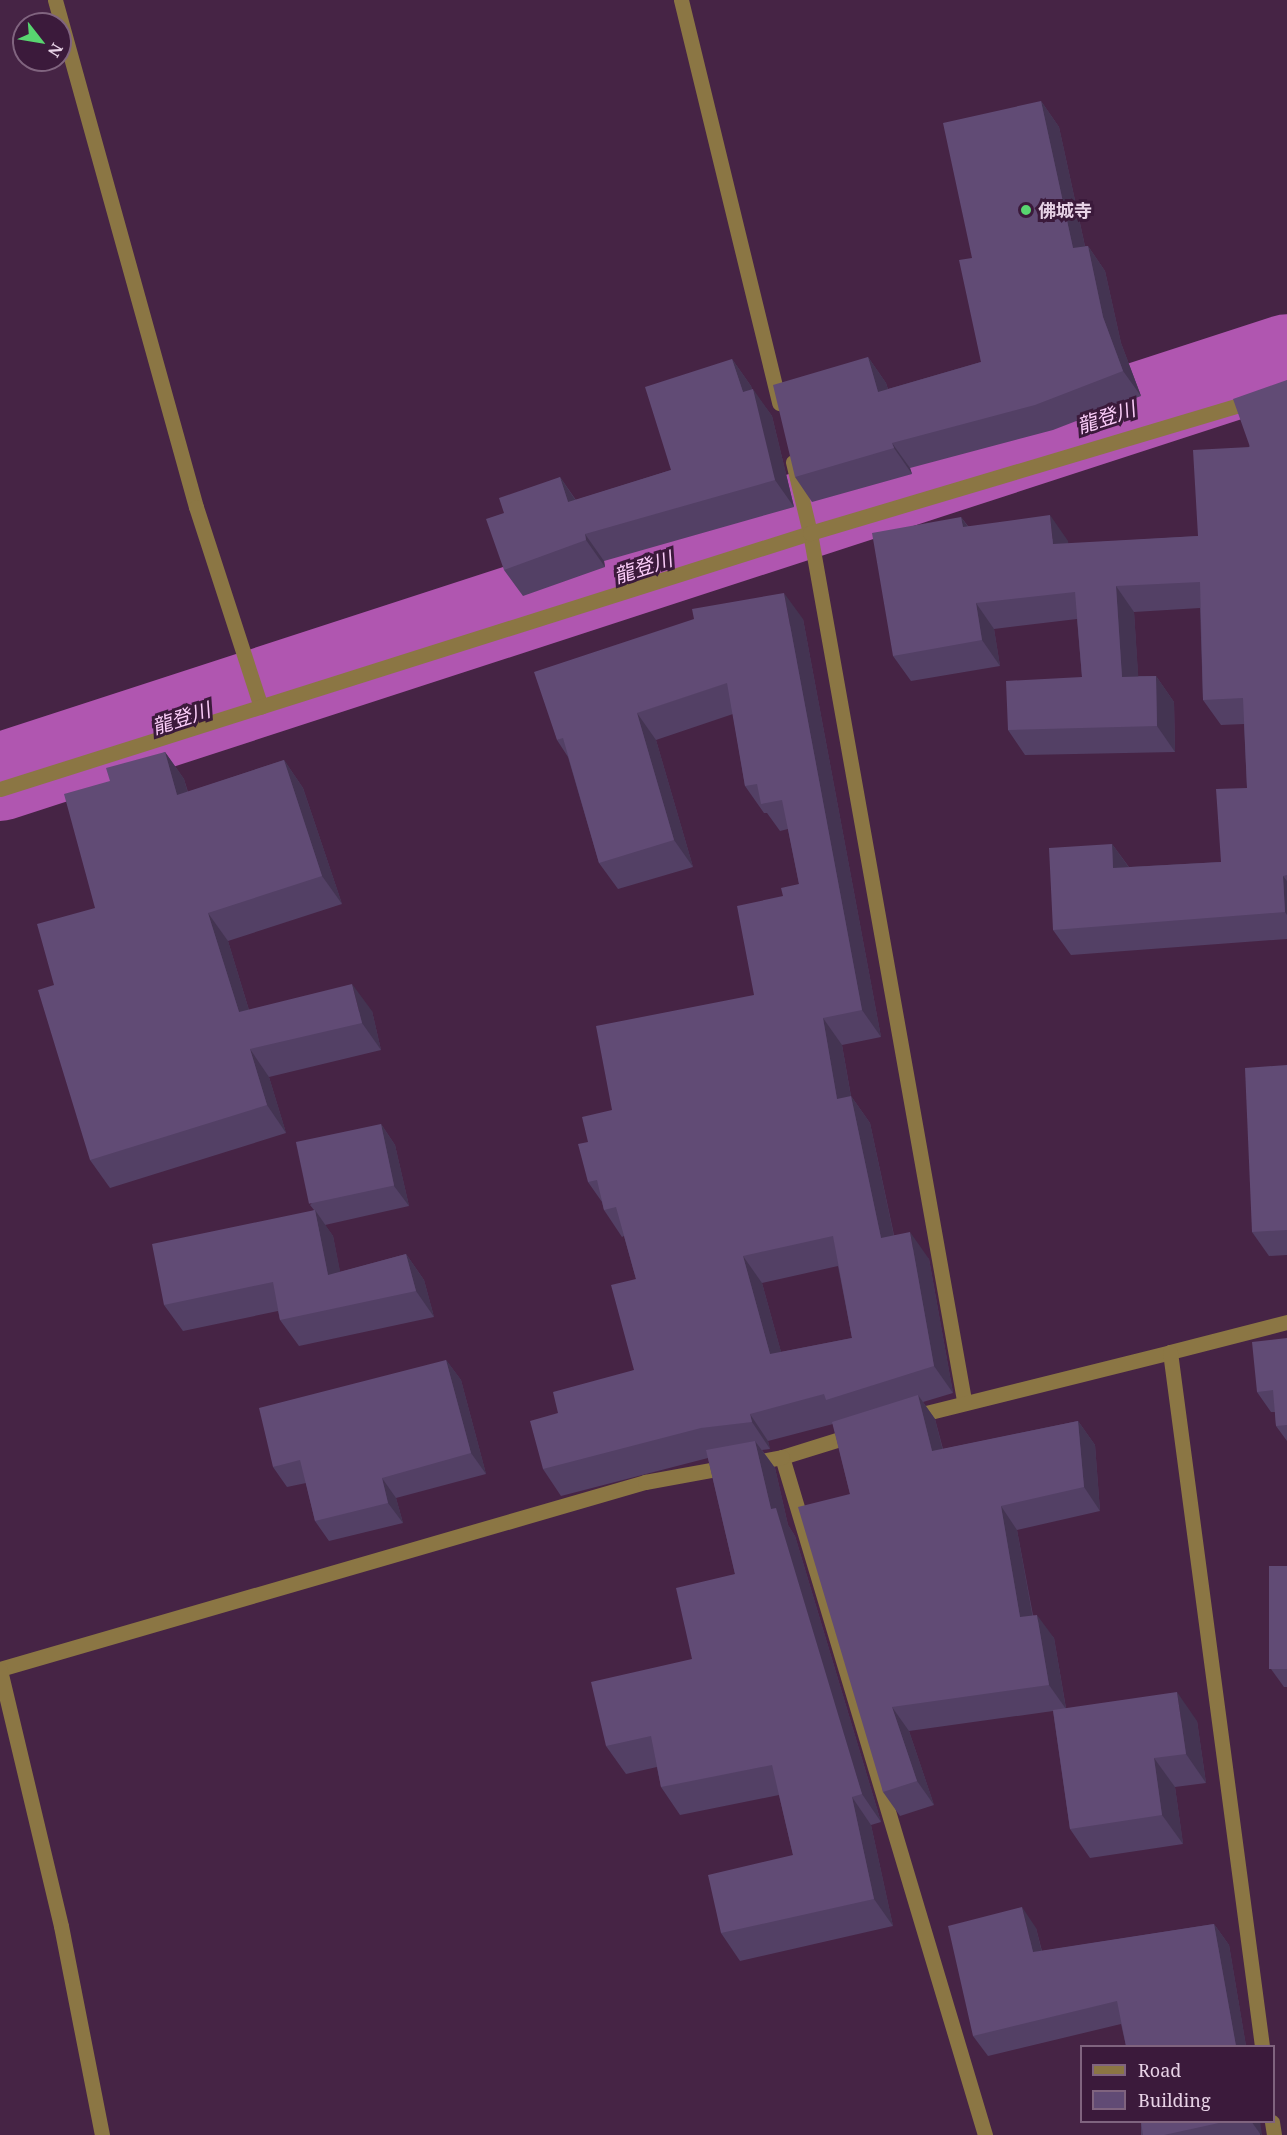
<!DOCTYPE html>
<html>
<head>
<meta charset="utf-8">
<style>
	body { margin:0 }
	#map { position:relative; width:1287px; height:2135px; overflow:hidden; background:#462445; font-family:"Noto Serif","Noto Sans JP",serif }
	div>[style] { position:absolute }
	.river>* { height:88px; margin:-44px; padding:0 44px; transform-origin:44px; border-radius:44px; background:#b056b0 }
	.minor>* { height:15px; margin:-7.5px; padding:0 7.5px; transform-origin:7.5px; border-radius:7.5px; background:#8b7644 }
	.wall>* { inset:0; background:#534065; transform-origin:0 0 }
	.shaded-wall>* { inset:0; background:#443452 }
	.building>* { inset:0; background:#614b75; transform-origin:0 0 }
	.dots>* { width:16px; height:16px; translate:-50% -50%; box-sizing:border-box; border:3px solid #3b1a3b; border-radius:50% }
	span { translate:-50% -50%; white-space:nowrap; text-align:center; line-height:1.15; -webkit-text-stroke:6px #3b1a3b; paint-order:stroke }
	.poi-label { font-size:18px; color:#e7d2e6; font-weight:700 }
	.left { translate:0 -50%; text-align:left }
	.water-label { font-size:20px; color:#fbcdf9; font-style:italic }
	.legend { position:absolute; left:1080px; top:2045px; width:195px; height:78px; box-sizing:border-box; background:#3b1a3b; border:2px solid #80647f; margin:0; padding:8px 10px; list-style:none; font-size:18px; color:#e7d2e6 }
	.legend li { display:flex; align-items:center; gap:12px; height:30px }
	.legend b { width:30px; border:2px solid #80647f }
	.north { position:absolute; left:12px; top:12px; width:60px; height:60px; box-sizing:border-box; background:#3b1a3b; border:2px solid #80647f; border-radius:50%; rotate:121deg; font-size:16px; font-weight:700; line-height:24px; text-align:center; color:#e7d2e6 }
	.north::after { content:''; display:block; margin:auto; width:21px; height:27px; background:#58d570; clip-path:polygon(50% 0,100% 100%,50% 72%,0 100%) }
</style>
</head>
<body>
<div id="map">
	<div class="river">
		<div style="left:0;top:777px;width:1353px;rotate:-18.03deg"></div>
	</div>
	<div class="minor">
		<div style="left:55px;top:0;width:526px;rotate:74.46deg"></div>
		<div style="left:196px;top:507px;width:210px;rotate:72deg"></div>
		<div style="left:681px;top:0;width:415px;rotate:76.3deg"></div>
		<div style="left:793px;top:462px;width:73px;rotate:76.5deg"></div>
		<div style="left:810px;top:533px;width:881px;rotate:79.93deg"></div>
		<div style="left:0;top:789px;width:849px;rotate:-17.54deg"></div>
		<div style="left:810px;top:533px;width:498px;rotate:-16.6deg"></div>
		<div style="left:1170px;top:1352px;width:121px;rotate:-14.4deg"></div>
		<div style="left:910px;top:1417px;width:268px;rotate:-14deg"></div>
		<div style="left:1170px;top:1352px;width:700px;rotate:82.45deg"></div>
		<div style="left:856px;top:1434px;width:77px;rotate:162.7deg"></div>
		<div style="left:782px;top:1457px;width:708px;rotate:73.33deg"></div>
		<div style="left:0;top:1669px;width:672px;rotate:-16.17deg"></div>
		<div style="left:645px;top:1482px;width:139px;rotate:-10.3deg"></div>
		<div style="left:0;top:1670px;width:263px;rotate:76.6deg"></div>
		<div style="left:61px;top:1926px;width:213px;rotate:78.9deg"></div>
		<div style="left:1272px;top:2122px;width:13px;rotate:81deg"></div>
	</div>
	<div class="wall">
		<div style="clip-path:polygon(1041px 101px,1059px 127px,1085px 246px,1088px 246px,1105px 271px,1121px 343px,1141px 396px,1053px 430px,910px 468px,912px 474px,812px 502px,795px 477px,868px 357px,886px 383px,888px 389px,981px 362px,972px 258px)"></div>
		<div style="clip-path:polygon(732px 359px,751px 386px,752px 389px,772px 416px,794px 507px,604px 561px,605px 567px,523px 596px,504px 570px,504px 513px,560px 477px,576px 500px,671px 470px)"></div>
		<div style="clip-path:polygon(1287px 380px,1287px 939px,1071px 955px,1053px 930px,1112px 844px,1129px 867px,1221px 862px,1247px 788px,1244px 724px,1221px 725px,1203px 700px,1200px 608px,1134px 612px,1138px 676px,1156px 676px,1174px 702px,1175px 752px,1025px 755px,1008px 730px,1082px 677px,1077px 619px,994px 629px,1000px 666px,911px 681px,893px 656px,961px 517px,968px 526px,1068px 541px,1068px 544px,1198px 536px)"></div>
		<div style="clip-path:polygon(evenodd,803px 619px,881px 1037px,842px 1045px,851px 1096px,870px 1123px,894px 1235px,929px 1259px,953px 1393px,923px 1402px,935px 1419px,943px 1449px,1078px 1421px,1095px 1445px,1100px 1511px,1017px 1530px,1033px 1615px,1054px 1638px,1066px 1708px,1197px 1721px,1206px 1783px,1175px 1787px,1183px 1844px,1090px 1858px,1070px 1829px,1053px 1711px,909px 1731px,934px 1805px,900px 1816px,883px 1792px,850px 1494px,833px 1424px,768px 1441px,770px 1449px,762px 1450px,775px 1468px,788px 1525px,795px 1536px,881px 1822px,871px 1825px,893px 1926px,740px 1961px,721px 1933px,793px 1855px,779px 1795px,680px 1815px,661px 1787px,657px 1767px,626px 1774px,606px 1746px,692px 1659px,735px 1574px,708px 1458px,561px 1496px,543px 1469px,558px 1413px,634px 1370px,636px 1279px,624px 1236px,622px 1237px,604px 1210px,602px 1202px,588px 1182px,588px 1142px,612px 1110px,754px 995px,783px 896px,799px 884px,788px 829px,780px 831px,767px 813px,764px 813px,745px 786px,733px 714px,656px 740px,693px 867px,618px 889px,599px 863px,568px 757px,557px 740px,803px 619px,838px 1266px,852px 1338px,781px 1352px,762px 1283px,838px 1266px)"></div>
		<div style="clip-path:polygon(165px 752px,184px 779px,188px 792px,284px 760px,303px 788px,342px 904px,228px 941px,249px 1010px,372px 1011px,381px 1050px,269px 1077px,286px 1133px,110px 1188px,90px 1160px,95px 908px,110px 781px)"></div>
		<div style="clip-path:polygon(1287px 1065px,1287px 1255px,1269px 1256px,1252px 1232px)"></div>
		<div style="clip-path:polygon(381px 1124px,395px 1145px,409px 1206px,325px 1225px,333px 1236px,340px 1272px,406px 1254px,424px 1280px,434px 1317px,299px 1346px,280px 1320px,278px 1311px,183px 1331px,164px 1305px,314px 1210px,310px 1205px)"></div>
		<div style="clip-path:polygon(1287px 1338px,1287px 1441px,1276px 1426px,1275px 1412px,1271px 1412px,1257px 1392px)"></div>
		<div style="clip-path:polygon(446px 1360px,461px 1380px,486px 1474px,396px 1498px,403px 1523px,329px 1541px,315px 1521px,306px 1483px,287px 1487px,273px 1467px)"></div>
		<div style="clip-path:polygon(1287px 1566px,1287px 1687px,1284px 1687px,1271px 1669px)"></div>
		<div style="clip-path:polygon(1214px 1924px,1229px 1945px,1246px 2046px,1126px 2046px,1121px 2024px,988px 2056px,973px 2036px,1036px 1928px,1042px 1951px)"></div>
		<div style="left:1141px;top:2121px;width:119px;height:14px"></div>
	</div>
	<div class="shaded-wall">
		<div style="clip-path:polygon(1041px 101px,1059px 127px,1091px 274px,1073px 248px)"></div>
		<div style="clip-path:polygon(1088px 246px,1105px 271px,1121px 343px,1141px 396px,1123px 371px,1103px 317px)"></div>
		<div style="clip-path:polygon(868px 357px,886px 383px,896px 417px,878px 392px)"></div>
		<div style="clip-path:polygon(732px 359px,751px 386px,755px 399px,753px 389px,772px 416px,794px 507px,775px 480px,743px 392px)"></div>
		<div style="clip-path:polygon(892px 443px,910px 468px,912px 474px,894px 448px)"></div>
		<div style="clip-path:polygon(560px 477px,578px 504px,568px 502px)"></div>
		<div style="clip-path:polygon(1050px 515px,1068px 541px,1071px 570px,1053px 544px)"></div>
		<div style="clip-path:polygon(961px 517px,979px 543px,963px 527px)"></div>
		<div style="clip-path:polygon(585px 534px,604px 561px,605px 567px,586px 540px)"></div>
		<div style="clip-path:polygon(1116px 586px,1134px 612px,1140px 702px,1122px 677px)"></div>
		<div style="clip-path:polygon(784px 593px,803px 619px,881px 1037px,862px 1010px)"></div>
		<div style="clip-path:polygon(976px 603px,994px 629px,1000px 666px,982px 640px)"></div>
		<div style="clip-path:polygon(1156px 676px,1174px 702px,1175px 752px,1157px 726px)"></div>
		<div style="clip-path:polygon(637px 713px,656px 740px,693px 867px,674px 840px)"></div>
		<div style="clip-path:polygon(165px 752px,184px 779px,196px 823px,177px 795px)"></div>
		<div style="clip-path:polygon(284px 760px,303px 788px,342px 904px,322px 876px)"></div>
		<div style="clip-path:polygon(1112px 844px,1130px 869px,1113px 868px)"></div>
		<div style="clip-path:polygon(1283px 876px,1287px 881px,1287px 915px,1285px 912px)"></div>
		<div style="clip-path:polygon(208px 913px,228px 941px,258px 1040px,239px 1012px)"></div>
		<div style="clip-path:polygon(352px 984px,372px 1011px,381px 1050px,362px 1023px)"></div>
		<div style="clip-path:polygon(823px 1018px,842px 1045px,856px 1126px,837px 1099px)"></div>
		<div style="clip-path:polygon(250px 1049px,269px 1077px,286px 1133px,267px 1105px)"></div>
		<div style="clip-path:polygon(851px 1096px,870px 1123px,900px 1265px,881px 1238px)"></div>
		<div style="clip-path:polygon(381px 1124px,395px 1145px,409px 1206px,394px 1186px)"></div>
		<div style="clip-path:polygon(315px 1210px,333px 1236px,346px 1301px,328px 1275px)"></div>
		<div style="clip-path:polygon(910px 1232px,929px 1259px,953px 1393px,934px 1366px)"></div>
		<div style="clip-path:polygon(406px 1254px,424px 1280px,434px 1317px,416px 1291px)"></div>
		<div style="clip-path:polygon(743px 1256px,762px 1283px,789px 1381px,770px 1354px)"></div>
		<div style="clip-path:polygon(446px 1360px,461px 1380px,486px 1474px,471px 1453px)"></div>
		<div style="clip-path:polygon(918px 1395px,935px 1419px,949px 1475px,932px 1451px)"></div>
		<div style="clip-path:polygon(750px 1414px,768px 1441px,770px 1449px,752px 1422px)"></div>
		<div style="clip-path:polygon(1078px 1421px,1095px 1445px,1100px 1511px,1084px 1487px)"></div>
		<div style="clip-path:polygon(755px 1441px,775px 1468px,788px 1525px,795px 1536px,881px 1822px,862px 1794px,771px 1509px)"></div>
		<div style="clip-path:polygon(382px 1478px,396px 1498px,403px 1523px,388px 1503px)"></div>
		<div style="clip-path:polygon(1001px 1506px,1017px 1530px,1037px 1641px,1020px 1617px)"></div>
		<div style="clip-path:polygon(1037px 1615px,1054px 1638px,1066px 1709px,1049px 1685px)"></div>
		<div style="clip-path:polygon(1177px 1692px,1197px 1721px,1206px 1783px,1186px 1754px)"></div>
		<div style="clip-path:polygon(892px 1707px,909px 1731px,934px 1805px,917px 1781px)"></div>
		<div style="clip-path:polygon(1154px 1758px,1175px 1787px,1183px 1844px,1162px 1815px)"></div>
		<div style="clip-path:polygon(852px 1797px,871px 1825px,893px 1926px,874px 1899px)"></div>
		<div style="clip-path:polygon(1022px 1907px,1036px 1928px,1047px 1973px,1033px 1952px)"></div>
		<div style="clip-path:polygon(1214px 1924px,1229px 1945px,1246px 2046px,1236px 2046px)"></div>
		<div style="clip-path:polygon(1251px 2121px,1260px 2121px,1262px 2135px,1261px 2135px)"></div>
	</div>
	<div class="building">
		<div style="clip-path:polygon(1041px 101px,1073px 248px,1088px 246px,1103px 317px,1123px 371px,1035px 405px,892px 443px,894px 448px,795px 477px,773px 385px,868px 357px,878px 392px,981px 362px,959px 260px,972px 258px,943px 123px)"></div>
		<div style="clip-path:polygon(732px 359px,743px 392px,753px 389px,775px 480px,585px 534px,586px 540px,504px 570px,486px 519px,504px 513px,499px 498px,560px 477px,568px 502px,671px 470px,645px 387px)"></div>
		<div style="clip-path:polygon(1287px 380px,1287px 875px,1283px 876px,1285px 912px,1053px 930px,1049px 848px,1112px 844px,1113px 868px,1221px 862px,1216px 789px,1247px 788px,1243px 698px,1203px 700px,1200px 582px,1116px 586px,1122px 677px,1156px 676px,1157px 726px,1008px 730px,1006px 681px,1082px 677px,1075px 592px,976px 603px,982px 640px,893px 656px,872px 533px,961px 517px,963px 527px,1050px 515px,1053px 544px,1198px 536px,1193px 450px,1250px 447px,1233px 399px)"></div>
		<div style="clip-path:polygon(evenodd,784px 593px,862px 1010px,823px 1018px,837px 1099px,851px 1096px,881px 1238px,910px 1232px,934px 1366px,826px 1400px,824px 1394px,750px 1414px,752px 1422px,701px 1428px,543px 1469px,530px 1421px,558px 1413px,553px 1392px,634px 1370px,611px 1285px,636px 1279px,616px 1207px,604px 1210px,597px 1180px,588px 1182px,578px 1144px,588px 1142px,582px 1117px,612px 1110px,596px 1026px,754px 995px,737px 906px,783px 896px,781px 888px,799px 884px,782px 800px,761px 804px,757px 784px,745px 786px,727px 683px,637px 713px,674px 840px,599px 863px,563px 738px,557px 740px,534px 672px,694px 619px,692px 609px,784px 593px,833px 1236px,852px 1338px,770px 1354px,743px 1256px,833px 1236px)"></div>
		<div style="clip-path:polygon(165px 752px,177px 795px,284px 760px,322px 876px,208px 913px,239px 1012px,352px 984px,362px 1023px,250px 1049px,267px 1105px,90px 1160px,38px 990px,54px 985px,37px 924px,95px 908px,64px 794px,110px 781px,106px 768px)"></div>
		<div style="clip-path:polygon(1287px 1065px,1287px 1230px,1252px 1232px,1245px 1068px)"></div>
		<div style="left:381px;top:1124px;width:63px;height:87px;rotate:78deg"></div>
		<div style="clip-path:polygon(315px 1210px,328px 1275px,406px 1254px,416px 1291px,280px 1320px,273px 1282px,164px 1305px,152px 1244px)"></div>
		<div style="clip-path:polygon(1287px 1338px,1287px 1425px,1276px 1426px,1273px 1390px,1257px 1392px,1252px 1342px)"></div>
		<div style="clip-path:polygon(446px 1360px,471px 1453px,382px 1478px,388px 1503px,315px 1521px,300px 1460px,273px 1467px,259px 1408px)"></div>
		<div style="clip-path:polygon(918px 1395px,932px 1451px,1078px 1421px,1084px 1487px,1001px 1506px,1020px 1617px,1037px 1615px,1049px 1685px,892px 1707px,917px 1781px,883px 1792px,798px 1507px,850px 1494px,832px 1422px)"></div>
		<div style="clip-path:polygon(755px 1441px,771px 1509px,776px 1508px,862px 1794px,852px 1797px,874px 1899px,721px 1933px,708px 1875px,793px 1855px,772px 1765px,661px 1787px,651px 1736px,606px 1746px,591px 1682px,692px 1659px,676px 1588px,735px 1574px,706px 1450px)"></div>
		<div style="left:1269px;top:1566px;width:18px;height:103px"></div>
		<div style="clip-path:polygon(1177px 1692px,1186px 1754px,1154px 1758px,1162px 1815px,1070px 1829px,1053px 1710px)"></div>
		<div style="clip-path:polygon(1022px 1907px,1033px 1952px,1214px 1924px,1236px 2046px,1126px 2046px,1117px 2001px,973px 2036px,948px 1926px)"></div>
		<div style="clip-path:polygon(1141px 2121px,1228px 2121px,1164px 2135px,1143px 2135px)"></div>
	</div>
	<div class="dots">
		<div style="left:1026px;top:210px;background:#58d570"></div>
	</div>
	<div class="poi-label">
		<span class="left" style="left:1038px;top:210px">佛城寺</span>
	</div>
	<div class="water-label">
		<span style="left:1106px;top:417px;rotate:-18deg">龍登川</span>
		<span style="left:643px;top:567px;rotate:-18deg">龍登川</span>
		<span style="left:181px;top:718px;rotate:-18deg">龍登川</span>
	</div>
	<ul class="legend">
	<li><b style="height:8px;background:#8b7644"></b>Road</li>
	<li><b style="height:16px;background:#614b75"></b>Building</li>
	</ul>
	<div class="north">N</div>
</div>
</body>
</html>
